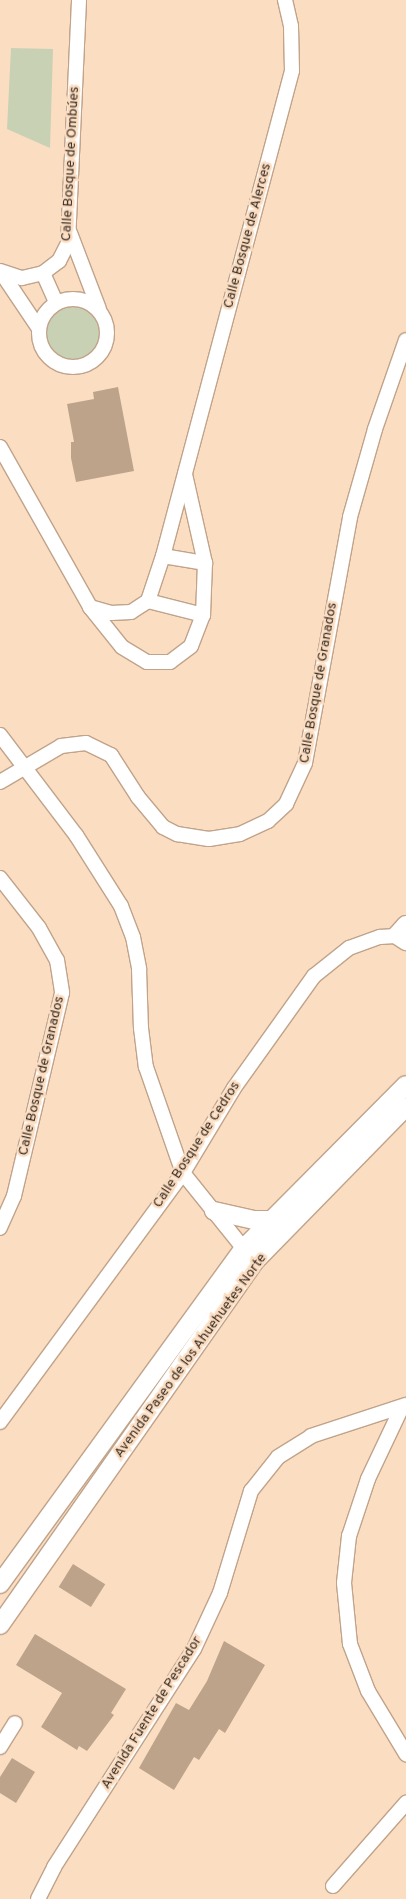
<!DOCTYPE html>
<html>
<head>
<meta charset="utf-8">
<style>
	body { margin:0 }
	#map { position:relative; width:406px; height:1899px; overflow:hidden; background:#fbddc2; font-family:Overpass,sans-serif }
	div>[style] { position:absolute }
	.green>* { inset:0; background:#c9d1b5 }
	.round { border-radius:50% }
	.building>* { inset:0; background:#bea38b; transform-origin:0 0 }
	.roads { filter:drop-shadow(1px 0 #c0a38a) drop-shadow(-1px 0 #c0a38a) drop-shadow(0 1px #c0a38a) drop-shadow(0 -1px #c0a38a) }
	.minor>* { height:14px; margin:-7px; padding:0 7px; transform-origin:7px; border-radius:7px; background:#fff }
	.minor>.ring { margin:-7px; padding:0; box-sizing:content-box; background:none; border:14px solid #fff; border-radius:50% }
	.tertiary>* { height:18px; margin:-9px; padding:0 9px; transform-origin:9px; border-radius:9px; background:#fff }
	span { translate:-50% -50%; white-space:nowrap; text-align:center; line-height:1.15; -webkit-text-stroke:5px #fbddc2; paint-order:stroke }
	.street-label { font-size:14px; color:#372b21 }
</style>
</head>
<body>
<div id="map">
	<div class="green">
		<div style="clip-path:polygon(11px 48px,53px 49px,50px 148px,7px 129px)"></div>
		<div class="round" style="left:44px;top:304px;width:58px;height:58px"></div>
	</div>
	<div class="building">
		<div style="clip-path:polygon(118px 387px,134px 471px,76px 482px,71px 458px,71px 442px,74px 442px,67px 404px,94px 399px,93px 392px)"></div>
		<div style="left:73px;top:1564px;width:38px;height:27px;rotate:32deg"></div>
		<div style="clip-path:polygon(35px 1634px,126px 1689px,111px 1713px,114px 1715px,87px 1751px,79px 1746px,77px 1750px,41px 1727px,62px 1693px,16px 1665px)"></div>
		<div style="clip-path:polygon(224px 1641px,265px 1665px,225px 1733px,219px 1729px,199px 1760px,194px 1757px,174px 1790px,139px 1768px,176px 1703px,189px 1710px,207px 1681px)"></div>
		<div style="clip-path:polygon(12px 1758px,35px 1772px,16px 1803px,0 1793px,0 1777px)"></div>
	</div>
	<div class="roads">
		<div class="minor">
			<div style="left:70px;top:233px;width:81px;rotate:69.1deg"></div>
			<div style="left:0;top:271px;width:23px;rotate:18deg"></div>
			<div style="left:22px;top:278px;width:22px;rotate:-13deg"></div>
			<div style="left:43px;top:273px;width:20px;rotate:-37deg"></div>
			<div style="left:59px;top:261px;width:20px;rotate:-63deg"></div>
			<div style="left:68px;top:243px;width:243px;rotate:-87.4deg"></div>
			<div style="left:1px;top:272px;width:66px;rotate:56.1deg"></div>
			<div style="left:43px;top:273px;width:32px;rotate:66deg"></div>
			<div class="ring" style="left:39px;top:299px;width:54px;height:54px"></div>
			<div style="left:0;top:447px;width:184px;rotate:60.6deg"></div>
			<div style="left:90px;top:607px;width:51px;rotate:51.3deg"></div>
			<div style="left:122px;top:647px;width:29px;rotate:31deg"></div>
			<div style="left:147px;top:662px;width:23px"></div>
			<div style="left:170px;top:662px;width:26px;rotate:-37deg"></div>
			<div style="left:191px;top:646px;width:33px;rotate:-69deg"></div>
			<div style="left:203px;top:615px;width:52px;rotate:-87.8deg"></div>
			<div style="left:205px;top:563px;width:91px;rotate:-102.7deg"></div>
			<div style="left:163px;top:556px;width:43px;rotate:9.5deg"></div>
			<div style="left:148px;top:601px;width:57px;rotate:14.3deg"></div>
			<div style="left:90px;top:607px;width:22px;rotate:16deg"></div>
			<div style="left:111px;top:613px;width:20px;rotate:-3deg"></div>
			<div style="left:131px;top:612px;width:20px;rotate:-33deg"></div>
			<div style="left:148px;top:601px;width:47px;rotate:-71.6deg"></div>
			<div style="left:163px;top:556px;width:502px;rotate:-75.11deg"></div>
			<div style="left:292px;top:71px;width:45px;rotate:-91.3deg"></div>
			<div style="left:291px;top:26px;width:27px;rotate:-103deg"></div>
			<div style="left:0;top:735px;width:126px;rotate:52.8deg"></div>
			<div style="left:76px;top:835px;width:84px;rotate:57.6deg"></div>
			<div style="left:121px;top:906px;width:33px;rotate:69deg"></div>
			<div style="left:133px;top:937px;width:33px;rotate:79deg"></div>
			<div style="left:139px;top:969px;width:59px;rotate:88.1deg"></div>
			<div style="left:141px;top:1028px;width:39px;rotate:83deg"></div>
			<div style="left:146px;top:1067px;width:112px;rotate:70.8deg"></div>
			<div style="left:183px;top:1173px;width:105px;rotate:51.2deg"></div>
			<div style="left:0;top:782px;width:71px;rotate:-30.5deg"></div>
			<div style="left:61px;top:746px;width:25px;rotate:-7deg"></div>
			<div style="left:86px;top:743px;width:28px;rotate:26deg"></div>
			<div style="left:111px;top:755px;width:50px;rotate:57.3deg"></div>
			<div style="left:138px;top:797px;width:39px;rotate:50deg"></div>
			<div style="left:163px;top:827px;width:16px;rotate:27deg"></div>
			<div style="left:177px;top:834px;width:32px;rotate:9deg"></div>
			<div style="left:209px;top:839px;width:31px;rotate:-9deg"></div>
			<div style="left:240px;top:834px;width:31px;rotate:-25deg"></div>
			<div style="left:268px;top:821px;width:25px;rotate:-43deg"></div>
			<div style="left:286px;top:804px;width:45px;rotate:-65.1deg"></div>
			<div style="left:305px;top:763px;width:250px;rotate:-79.6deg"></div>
			<div style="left:350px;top:517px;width:91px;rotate:-74.1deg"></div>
			<div style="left:375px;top:429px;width:94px;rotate:-70.8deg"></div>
			<div style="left:0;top:878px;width:63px;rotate:52deg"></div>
			<div style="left:39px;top:928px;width:37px;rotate:61deg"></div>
			<div style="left:57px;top:960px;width:33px;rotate:81deg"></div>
			<div style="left:62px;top:993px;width:209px;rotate:103.3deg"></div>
			<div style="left:14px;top:1196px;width:35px;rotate:114deg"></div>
			<div style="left:402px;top:1407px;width:80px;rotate:115.3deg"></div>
			<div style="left:368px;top:1479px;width:60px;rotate:108.4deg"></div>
			<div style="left:349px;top:1536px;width:47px;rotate:96.1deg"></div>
			<div style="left:344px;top:1583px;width:61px;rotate:84.4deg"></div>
			<div style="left:350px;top:1644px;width:50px;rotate:69deg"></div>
			<div style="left:368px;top:1691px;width:74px;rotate:58.9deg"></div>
			<div style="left:0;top:1422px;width:309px;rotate:-53.7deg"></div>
			<div style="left:183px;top:1173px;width:99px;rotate:-59deg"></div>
			<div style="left:234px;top:1088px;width:138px;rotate:-54.5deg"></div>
			<div style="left:314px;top:976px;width:45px;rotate:-38.7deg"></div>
			<div style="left:349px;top:948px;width:33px;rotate:-20deg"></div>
			<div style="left:380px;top:937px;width:26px;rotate:-4deg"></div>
			<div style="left:0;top:1747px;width:28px;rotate:-58deg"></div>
			<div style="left:333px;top:1886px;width:111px;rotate:-48.7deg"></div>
			<div style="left:38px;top:1899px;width:36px;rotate:-63deg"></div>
			<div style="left:54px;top:1867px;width:259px;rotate:-57.3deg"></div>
			<div style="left:194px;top:1649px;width:62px;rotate:-65.1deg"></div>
			<div style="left:220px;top:1593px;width:107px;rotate:-73.1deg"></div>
			<div style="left:251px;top:1491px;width:43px;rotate:-51.5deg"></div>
			<div style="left:278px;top:1457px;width:39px;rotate:-32deg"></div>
			<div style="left:311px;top:1436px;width:100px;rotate:-18.1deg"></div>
		</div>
		<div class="tertiary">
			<div style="left:406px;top:925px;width:13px;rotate:132deg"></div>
			<div style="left:397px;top:935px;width:11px;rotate:34deg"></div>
			<div style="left:214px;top:1211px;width:41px;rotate:12.7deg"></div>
			<div style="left:254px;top:1220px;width:18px"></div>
			<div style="left:0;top:1584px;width:417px;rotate:-54deg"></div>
			<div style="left:245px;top:1247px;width:228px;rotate:-45.2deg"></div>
			<div style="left:0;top:1625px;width:443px;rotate:-55deg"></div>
			<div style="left:254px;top:1262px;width:217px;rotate:-45.6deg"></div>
		</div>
	</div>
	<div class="street-label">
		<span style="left:71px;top:164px;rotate:-87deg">Calle Bosque de Ombúes</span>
		<span style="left:248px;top:236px;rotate:-75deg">Calle Bosque de Alerces</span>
		<span style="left:319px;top:683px;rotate:-80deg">Calle Bosque de Granados</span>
		<span style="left:42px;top:1076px;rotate:-77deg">Calle Bosque de Granados</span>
		<span style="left:197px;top:1145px;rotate:-57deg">Calle Bosque de Cedros</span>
		<span style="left:191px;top:1356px;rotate:-54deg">Avenida Paseo de los Ahuehuetes Norte</span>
		<span style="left:152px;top:1713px;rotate:-58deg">Avenida Fuente de Pescador</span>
	</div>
</div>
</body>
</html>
